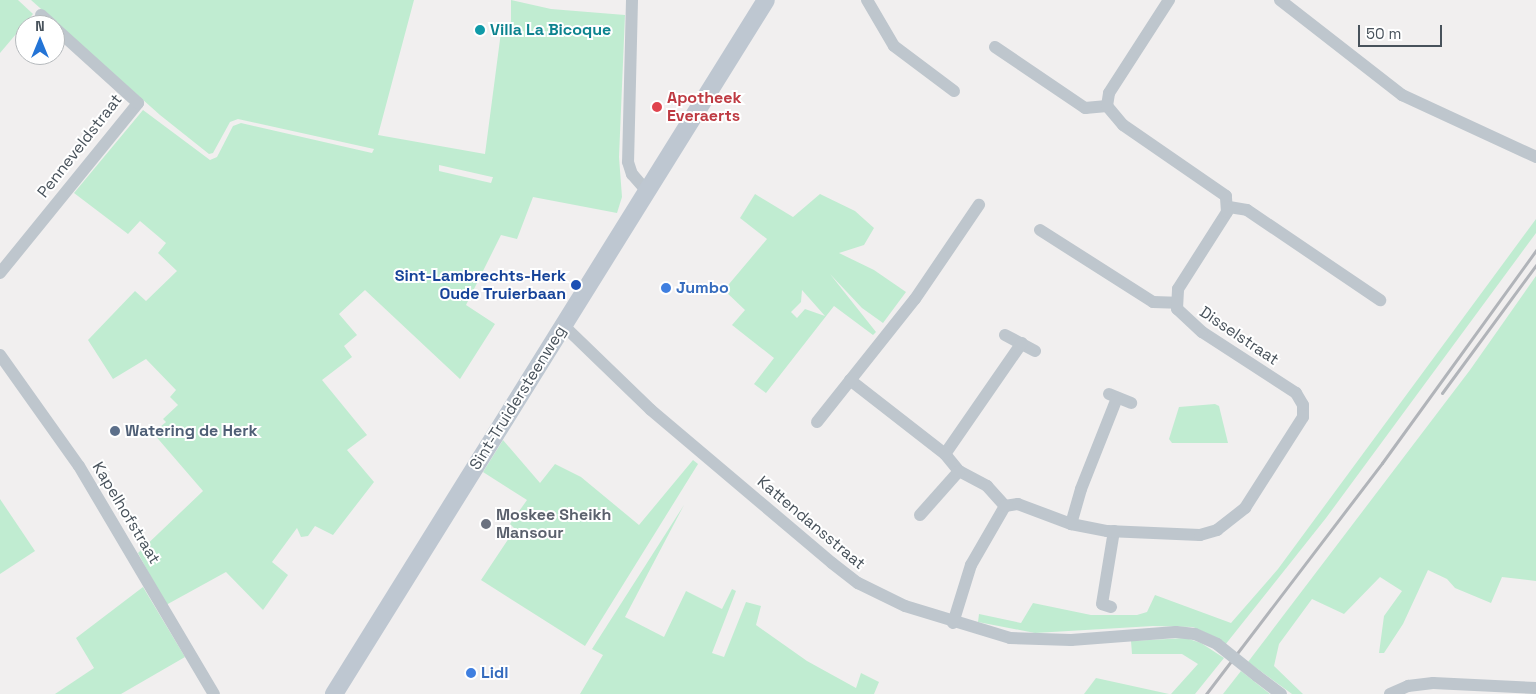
<!DOCTYPE html>
<html>
<head>
<meta charset="utf-8">
<style>
	body { margin:0 }
	#map { position:relative; width:1536px; height:694px; overflow:hidden; background:#f1efef; font-family:"Space Grotesk",sans-serif }
	div>[style] { position:absolute }
	.green>* { inset:0; background:#c0ecd1 }
	.minor>* { height:12px; margin:-6px; padding:0 6px; transform-origin:6px; border-radius:6px; background:#bec6cd }
	.secondary>* { height:18px; margin:-9px; padding:0 9px; transform-origin:9px; border-radius:9px; background:#bec7d1 }
	.rail>* { height:3px; margin:-1.5px; padding:0 1.5px; transform-origin:1.5px; border-radius:1.5px; background:#b1b4b9 }
	.minor-bridge>* { height:12px; margin:-6px; padding:0 6px; transform-origin:6px; border-radius:6px; background:#bec6cd }
	.dots>* { width:14px; height:14px; translate:-50% -50%; box-sizing:border-box; border:2px solid #fff; border-radius:50% }
	span { translate:-50% -50%; white-space:nowrap; text-align:center; line-height:1.15; -webkit-text-stroke:4px #fff; paint-order:stroke }
	.culture-label { font-size:16px; color:#0d838f; font-weight:700 }
	.left { translate:0 -50%; text-align:left }
	.health-label { font-size:16px; color:#be3a42; font-weight:700 }
	.street-label { font-size:16px; color:#48525b }
	.transit-label { font-size:16px; color:#164399; font-weight:700 }
	.right { translate:-100% -50%; text-align:right }
	.shop-label { font-size:16px; color:#366cbe; font-weight:700 }
	.service-label { font-size:16px; color:#4e5e75; font-weight:700 }
	.worship-label { font-size:16px; color:#5b616d; font-weight:700 }
	.north { position:absolute; left:15px; top:15px; width:50px; height:50px; box-sizing:border-box; background:#fff; border:1px solid #b6babd; border-radius:50%; rotate:0deg; font-size:14px; font-weight:700; line-height:20px; text-align:center; color:#48525b }
	.north::after { content:''; display:block; margin:auto; width:18px; height:22px; background:#2474d6; clip-path:polygon(50% 0,100% 100%,50% 72%,0 100%) }
	.scale { position:absolute; left:1358px; top:25px; width:84px; height:22px; box-sizing:border-box; border:2px solid #48525b; border-top:0; padding-left:6px; font-size:15px; line-height:18px; white-space:nowrap; color:#48525b; -webkit-text-stroke:4px #fff; paint-order:stroke }
</style>
</head>
<body>
<div id="map">
	<div class="green">
		<div style="clip-path:polygon(0 0,18px 0,33px 14px,0 53px)"></div>
		<div style="clip-path:polygon(evenodd,31px 0,414px 0,378px 135px,485px 154px,501px 32px,511px 32px,511px 0,551px 9px,625px 15px,619px 157px,622px 197px,617px 213px,533px 197px,517px 239px,501px 235px,466px 305px,495px 324px,460px 379px,365px 290px,339px 314px,357px 335px,344px 346px,352px 357px,322px 380px,367px 435px,347px 450px,374px 482px,333px 535px,315px 526px,308px 536px,301px 537px,297px 528px,272px 562px,288px 575px,263px 610px,226px 572px,166px 605px,138px 553px,203px 491px,153px 433px,166px 422px,163px 419px,178px 405px,170px 397px,176px 390px,146px 359px,113px 379px,88px 340px,135px 291px,146px 301px,177px 271px,158px 253px,166px 243px,140px 221px,128px 234px,74px 193px,143px 110px,210px 160px,217px 157px,233px 126px,241px 123px,372px 153px,374px 149px,238px 119px,230px 122px,213px 153px,209px 154px,160px 115px,31px 0,439px 165px,492px 177px,493px 177px,491px 183px,439px 171px,439px 165px)"></div>
		<div style="clip-path:polygon(evenodd,755px 194px,793px 217px,820px 194px,855px 211px,874px 228px,864px 245px,839px 253px,874px 270px,906px 292px,883px 323px,862px 308px,830px 274px,876px 332px,873px 335px,834px 306px,766px 393px,754px 384px,774px 358px,732px 325px,745px 310px,724px 290px,767px 239px,740px 218px,755px 194px,802px 290px,825px 316px,805px 309px,797px 318px,791px 312px,801px 302px,802px 290px)"></div>
		<div style="clip-path:polygon(1536px 219px,1536px 233px,1326px 518px,1225px 645px,1215px 637px,1193px 627px,1153px 626px,1035px 633px,978px 622px,979px 614px,1021px 623px,1033px 603px,1091px 615px,1137px 615px,1147px 612px,1155px 595px,1231px 623px,1278px 569px)"></div>
		<div style="clip-path:polygon(1536px 276px,1536px 581px,1502px 577px,1491px 603px,1455px 588px,1447px 579px,1428px 570px,1403px 624px,1384px 653px,1379px 653px,1384px 616px,1402px 591px,1380px 577px,1344px 614px,1312px 599px,1279px 644px,1274px 666px,1303px 694px,1292px 694px,1248px 662px,1470px 370px)"></div>
		<div style="clip-path:polygon(1215px 404px,1219px 406px,1228px 443px,1172px 443px,1169px 439px,1179px 407px)"></div>
		<div style="clip-path:polygon(503px 440px,540px 483px,555px 464px,581px 477px,639px 525px,693px 460px,698px 464px,585px 646px,481px 580px,515px 529px,510px 524px,527px 500px,483px 472px)"></div>
		<div style="clip-path:polygon(0 499px,35px 551px,0 574px)"></div>
		<div style="clip-path:polygon(684px 505px,625px 617px,664px 637px,686px 591px,722px 609px,732px 589px,736px 591px,712px 653px,724px 657px,746px 602px,761px 606px,756px 625px,807px 661px,856px 688px,861px 673px,879px 682px,874px 694px,580px 694px,603px 655px,592px 649px)"></div>
		<div style="clip-path:polygon(143px 587px,185px 657px,121px 694px,55px 694px,94px 668px,76px 638px)"></div>
		<div style="clip-path:polygon(1186px 638px,1201px 643px,1224px 658px,1195px 694px,1171px 694px,1198px 664px,1182px 654px,1132px 654px,1131px 641px)"></div>
		<div style="clip-path:polygon(1241px 671px,1270px 694px,1223px 694px)"></div>
		<div style="clip-path:polygon(1096px 678px,1169px 694px,1084px 694px)"></div>
	</div>
	<div class="minor">
		<div style="left:632px;top:0;width:162px;rotate:91.4deg"></div>
		<div style="left:628px;top:162px;width:13px;rotate:72deg"></div>
		<div style="left:632px;top:174px;width:23px;rotate:49deg"></div>
		<div style="left:867px;top:0;width:53px;rotate:59.6deg"></div>
		<div style="left:894px;top:46px;width:75px;rotate:36.9deg"></div>
		<div style="left:1280px;top:0;width:155px;rotate:37.9deg"></div>
		<div style="left:1402px;top:95px;width:148px;rotate:24.8deg"></div>
		<div style="left:41px;top:15px;width:15px;rotate:42deg"></div>
		<div style="left:995px;top:47px;width:109px;rotate:34.1deg"></div>
		<div style="left:1085px;top:108px;width:22px;rotate:-5deg"></div>
		<div style="left:1229px;top:207px;width:18px;rotate:9deg"></div>
		<div style="left:1247px;top:210px;width:161px;rotate:34.1deg"></div>
		<div style="left:1040px;top:230px;width:134px;rotate:32.5deg"></div>
		<div style="left:1153px;top:302px;width:23px;rotate:2deg"></div>
		<div style="left:0;top:273px;width:219px;rotate:-50.9deg"></div>
		<div style="left:138px;top:103px;width:112px;rotate:-137.9deg"></div>
		<div style="left:563px;top:325px;width:122px;rotate:44deg"></div>
		<div style="left:651px;top:410px;width:237px;rotate:40.2deg"></div>
		<div style="left:832px;top:563px;width:33px;rotate:38deg"></div>
		<div style="left:858px;top:583px;width:52px;rotate:26.1deg"></div>
		<div style="left:905px;top:606px;width:110px;rotate:16.9deg"></div>
		<div style="left:1010px;top:638px;width:61px;rotate:1.9deg"></div>
		<div style="left:1071px;top:640px;width:105px;rotate:-4.4deg"></div>
		<div style="left:1176px;top:632px;width:19px;rotate:6deg"></div>
		<div style="left:1195px;top:634px;width:24px;rotate:24deg"></div>
		<div style="left:1005px;top:335px;width:34px;rotate:28deg"></div>
		<div style="left:0;top:355px;width:136px;rotate:54.6deg"></div>
		<div style="left:79px;top:466px;width:265px;rotate:59.4deg"></div>
		<div style="left:850px;top:380px;width:120px;rotate:37.9deg"></div>
		<div style="left:945px;top:454px;width:22px;rotate:51deg"></div>
		<div style="left:959px;top:471px;width:32px;rotate:28deg"></div>
		<div style="left:987px;top:486px;width:27px;rotate:48deg"></div>
		<div style="left:1109px;top:394px;width:24px;rotate:22deg"></div>
		<div style="left:817px;top:422px;width:157px;rotate:-51.5deg"></div>
		<div style="left:915px;top:299px;width:114px;rotate:-55.8deg"></div>
		<div style="left:945px;top:454px;width:135px;rotate:-55.3deg"></div>
		<div style="left:920px;top:515px;width:59px;rotate:-48.4deg"></div>
		<div style="left:1071px;top:524px;width:36px;rotate:-74deg"></div>
		<div style="left:1081px;top:489px;width:98px;rotate:-68.4deg"></div>
		<div style="left:1111px;top:607px;width:9px;rotate:-162deg"></div>
		<div style="left:1102px;top:604px;width:74px;rotate:-80.7deg"></div>
		<div style="left:953px;top:623px;width:61px;rotate:-72.8deg"></div>
		<div style="left:971px;top:565px;width:68px;rotate:-60deg"></div>
		<div style="left:1005px;top:506px;width:13px;rotate:-9deg"></div>
		<div style="left:1018px;top:504px;width:57px;rotate:20.7deg"></div>
		<div style="left:1071px;top:524px;width:37px;rotate:11deg"></div>
		<div style="left:1107px;top:531px;width:93px;rotate:2.5deg"></div>
		<div style="left:1200px;top:535px;width:18px;rotate:-16deg"></div>
		<div style="left:1217px;top:530px;width:36px;rotate:-38deg"></div>
		<div style="left:1245px;top:508px;width:108px;rotate:-57.5deg"></div>
		<div style="left:1303px;top:417px;width:12px;rotate:-90deg"></div>
		<div style="left:1303px;top:405px;width:14px;rotate:-120deg"></div>
		<div style="left:1296px;top:393px;width:112px;rotate:-147deg"></div>
		<div style="left:1202px;top:332px;width:34px;rotate:-137deg"></div>
		<div style="left:1177px;top:309px;width:20px;rotate:-87deg"></div>
		<div style="left:1178px;top:289px;width:91px;rotate:-57.5deg"></div>
		<div style="left:1227px;top:212px;width:16px;rotate:-94deg"></div>
		<div style="left:1226px;top:196px;width:125px;rotate:-145.4deg"></div>
		<div style="left:1123px;top:125px;width:25px;rotate:-130deg"></div>
		<div style="left:1107px;top:106px;width:13px;rotate:-81deg"></div>
		<div style="left:1109px;top:93px;width:111px;rotate:-57.2deg"></div>
		<div style="left:1257px;top:676px;width:30px;rotate:37deg"></div>
		<div style="left:1390px;top:694px;width:20px;rotate:-24deg"></div>
		<div style="left:1408px;top:686px;width:25px;rotate:-7deg"></div>
		<div style="left:1433px;top:683px;width:103px;rotate:2.8deg"></div>
	</div>
	<div class="secondary">
		<div style="left:334px;top:694px;width:817px;rotate:-58.1deg"></div>
	</div>
	<div class="rail">
		<div style="left:1442px;top:393px;width:159px;rotate:-53.7deg"></div>
		<div style="left:1206px;top:694px;width:290px;rotate:-52.7deg"></div>
		<div style="left:1382px;top:463px;width:263px;rotate:-54.1deg"></div>
	</div>
	<div class="minor-bridge">
		<div style="left:1217px;top:644px;width:51px;rotate:38.7deg"></div>
	</div>
	<div class="dots">
		<div style="left:480px;top:30px;background:#0f9aa8"></div>
		<div style="left:657px;top:107px;background:#e0444e"></div>
		<div style="left:576px;top:285px;background:#1a4fb4"></div>
		<div style="left:666px;top:288px;background:#3f7fe0"></div>
		<div style="left:115px;top:431px;background:#5c6f8a"></div>
		<div style="left:486px;top:524px;background:#6b7280"></div>
		<div style="left:471px;top:673px;background:#3f7fe0"></div>
	</div>
	<div class="culture-label">
		<span class="left" style="left:490px;top:30px">Villa La Bicoque</span>
	</div>
	<div class="health-label">
		<span class="left" style="left:667px;top:107px">Apotheek<br>Everaerts</span>
	</div>
	<div class="street-label">
		<span style="left:80px;top:146px;rotate:-52deg">Penneveldstraat</span>
		<span style="left:1239px;top:336px;rotate:34deg">Disselstraat</span>
		<span style="left:518px;top:398px;rotate:-58deg">Sint-Truidersteenweg</span>
		<span style="left:126px;top:513px;rotate:59deg">Kapelhofstraat</span>
		<span style="left:811px;top:523px;rotate:40deg">Kattendansstraat</span>
	</div>
	<div class="transit-label">
		<span class="right" style="left:566px;top:285px">Sint-Lambrechts-Herk<br>Oude Truierbaan</span>
	</div>
	<div class="shop-label">
		<span class="left" style="left:676px;top:288px">Jumbo</span>
		<span class="left" style="left:481px;top:673px">Lidl</span>
	</div>
	<div class="service-label">
		<span class="left" style="left:125px;top:431px">Watering de Herk</span>
	</div>
	<div class="worship-label">
		<span class="left" style="left:496px;top:524px">Moskee Sheikh<br>Mansour</span>
	</div>
	<div class="north">N</div>
	<div class="scale">50 m</div>
</div>
</body>
</html>
